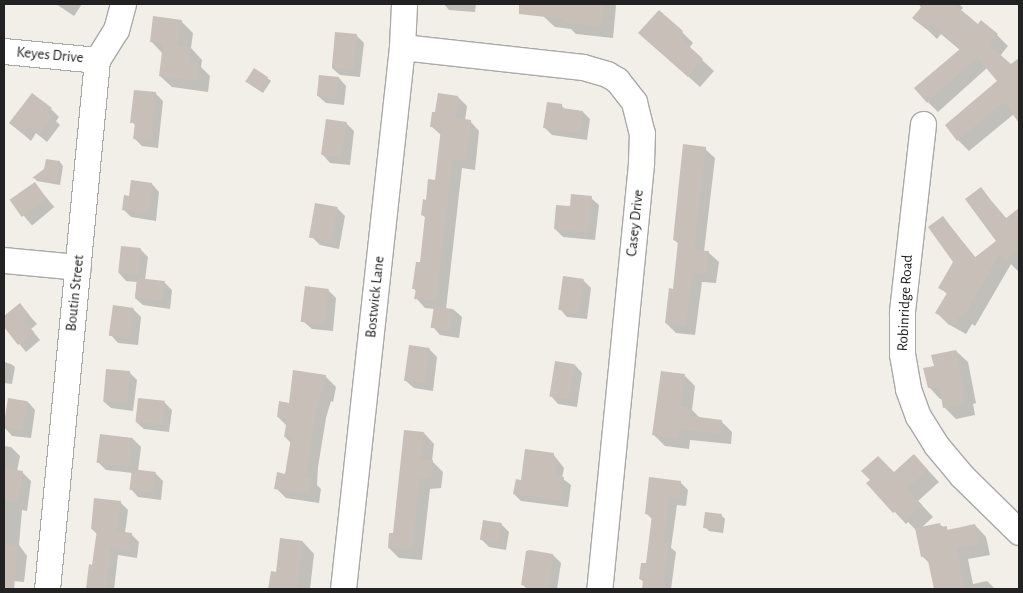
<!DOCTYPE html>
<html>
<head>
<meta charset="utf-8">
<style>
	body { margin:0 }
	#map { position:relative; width:1023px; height:593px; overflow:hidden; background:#f2efe9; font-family:"Alegreya Sans",sans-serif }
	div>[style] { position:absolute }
	.shadow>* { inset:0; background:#0003; transform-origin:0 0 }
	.building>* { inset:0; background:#c7bfb8; transform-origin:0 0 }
	.roads { filter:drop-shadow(1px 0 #a9a9a9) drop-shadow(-1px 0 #a9a9a9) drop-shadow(0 1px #a9a9a9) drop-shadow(0 -1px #a9a9a9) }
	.minor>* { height:25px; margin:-12.5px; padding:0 12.5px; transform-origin:12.5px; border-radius:12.5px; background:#fff }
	span { translate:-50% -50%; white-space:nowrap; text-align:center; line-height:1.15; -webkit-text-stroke:4.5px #fff; paint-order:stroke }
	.street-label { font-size:15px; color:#222 }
	.frame { position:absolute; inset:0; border:5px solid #222; pointer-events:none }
</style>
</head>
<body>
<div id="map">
	<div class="shadow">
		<div style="clip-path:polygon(56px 4px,82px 4px,74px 16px)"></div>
		<div style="clip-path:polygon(444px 4px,476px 4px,475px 12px,449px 10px)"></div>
		<div style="clip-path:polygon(545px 4px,615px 4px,616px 6px,613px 38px,576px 34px,571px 29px,555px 27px,543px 16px)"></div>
		<div style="clip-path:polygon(919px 4px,959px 4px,963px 8px,960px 11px,978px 25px,997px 35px,1008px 46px,1000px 56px,1011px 66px,1018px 61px,1019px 63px,1019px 121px,1014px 114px,969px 151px,958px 140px,999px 81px,987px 68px,938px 112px,928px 102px,960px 50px,941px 34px,937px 39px,914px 17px,921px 8px)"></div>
		<div style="clip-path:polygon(181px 21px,193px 33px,191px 48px,202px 60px,201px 67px,210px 76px,208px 92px,172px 87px,160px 76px,163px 54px,151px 41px)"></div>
		<div style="clip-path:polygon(682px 32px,693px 43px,689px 48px,714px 71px,700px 87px,640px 33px)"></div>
		<div style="clip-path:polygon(356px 35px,364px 43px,360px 77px,340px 75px,332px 68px)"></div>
		<div style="clip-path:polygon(267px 78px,271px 81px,263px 93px,250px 84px)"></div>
		<div style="clip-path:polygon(339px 78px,346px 86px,344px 105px,326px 103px,318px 96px)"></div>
		<div style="clip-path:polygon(155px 93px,163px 101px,158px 148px,142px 146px,134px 138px,136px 126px,132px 122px)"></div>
		<div style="clip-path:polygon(458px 97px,467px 106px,465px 121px,470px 121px,479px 131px,475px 170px,462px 168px,446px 309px,454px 310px,462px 317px,459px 338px,440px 335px,433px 327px,435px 309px,425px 308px,416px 298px,417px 292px,414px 289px,421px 264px,426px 218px,422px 215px,436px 182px,441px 135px,431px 126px,436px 114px)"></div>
		<div style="clip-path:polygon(562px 106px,566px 110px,583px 112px,590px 119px,587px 140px,552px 135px,544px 127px)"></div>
		<div style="clip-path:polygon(51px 109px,59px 117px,56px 121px,60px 125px,47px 142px,36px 133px,31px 141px,10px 123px)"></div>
		<div style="clip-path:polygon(346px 123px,354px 131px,350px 165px,330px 163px,323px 155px)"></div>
		<div style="clip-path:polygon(705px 149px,715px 158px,704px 252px,709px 253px,719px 262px,716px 283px,702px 282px,695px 335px,676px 333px,666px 323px,674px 290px,679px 244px,674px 240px)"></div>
		<div style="clip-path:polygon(47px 160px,60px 162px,63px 166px,60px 185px,37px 181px,34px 178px,45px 170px)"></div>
		<div style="left:35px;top:184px;width:30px;height:29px;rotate:50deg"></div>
		<div style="clip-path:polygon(152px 184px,159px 192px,156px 221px,131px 217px,123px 209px,130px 197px)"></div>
		<div style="clip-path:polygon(981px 189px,1007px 219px,1019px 209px,1019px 269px,1018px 271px,1011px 264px,975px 326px,972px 324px,966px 334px,948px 324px,937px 313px,948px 295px,940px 287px,955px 262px,943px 217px,976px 258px,997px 241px)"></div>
		<div style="clip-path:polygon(591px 198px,599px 205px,595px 240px,563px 237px,555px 229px)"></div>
		<div style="clip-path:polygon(337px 208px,345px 216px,339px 249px,320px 245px,312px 237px)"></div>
		<div style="clip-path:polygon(140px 249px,148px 257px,145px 280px,164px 282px,172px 290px,170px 309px,143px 305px,135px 298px,137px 282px,126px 281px,119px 273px)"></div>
		<div style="clip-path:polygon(583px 280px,591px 288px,587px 319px,567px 317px,560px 309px)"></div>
		<div style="clip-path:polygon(328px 290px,336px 298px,333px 331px,312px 329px,304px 322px)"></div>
		<div style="clip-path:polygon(19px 304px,37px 324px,31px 329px,40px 340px,26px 352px,4px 325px,4px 317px)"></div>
		<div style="clip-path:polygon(133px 309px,141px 317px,138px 345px,118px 343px,111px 335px)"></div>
		<div style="clip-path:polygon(429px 349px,437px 357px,433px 391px,414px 388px,406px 381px)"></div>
		<div style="clip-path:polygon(956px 351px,968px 362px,976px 403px,973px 404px,975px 415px,956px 419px,944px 407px,943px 399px,940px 399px,929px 387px)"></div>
		<div style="clip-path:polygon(4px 362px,11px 364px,15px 367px,12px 384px,4px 383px)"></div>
		<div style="clip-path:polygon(575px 365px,582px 373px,577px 407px,558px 404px,551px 396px)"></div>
		<div style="clip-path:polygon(129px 372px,137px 380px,133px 411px,111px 408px,103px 401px)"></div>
		<div style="clip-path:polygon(325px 376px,336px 387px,333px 402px,331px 401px,326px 418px,318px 467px,317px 485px,321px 489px,319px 503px,286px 498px,276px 488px,286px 475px,291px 443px,285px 437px,287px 426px,278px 417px,290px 404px)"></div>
		<div style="clip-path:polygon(685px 376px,695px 386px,692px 410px,701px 419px,721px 421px,732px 432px,731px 444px,690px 440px,689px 449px,665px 446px,654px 435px)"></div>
		<div style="clip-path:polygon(28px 402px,35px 410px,31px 438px,12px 436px,5px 428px)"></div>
		<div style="clip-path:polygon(164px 402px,172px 410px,169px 432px,144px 429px,136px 422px)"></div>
		<div style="clip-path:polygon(424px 433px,434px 444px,432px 461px,443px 472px,441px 488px,430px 489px,422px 560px,399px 558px,389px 548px)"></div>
		<div style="clip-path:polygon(133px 439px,141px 447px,138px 471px,156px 474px,163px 481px,161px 500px,138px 497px,131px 489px,133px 473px,106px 470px,98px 462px)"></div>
		<div style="clip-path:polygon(4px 446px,11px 447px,20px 456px,17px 471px,22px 472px,31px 481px,27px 511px,22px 510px,19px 545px,27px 556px,24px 582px,4px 580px)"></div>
		<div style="clip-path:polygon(553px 454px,564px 468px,562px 478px,571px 485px,568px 507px,521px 501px,514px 494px,522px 481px)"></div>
		<div style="clip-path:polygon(925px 467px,939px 482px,918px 501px,933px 517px,921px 528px,940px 525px,950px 531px,975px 525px,986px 537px,990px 555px,968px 559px,973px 584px,987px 581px,995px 589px,935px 589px,930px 564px,922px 556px,917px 531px,908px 522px,906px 524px,868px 483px,894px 474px)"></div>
		<div style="clip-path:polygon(680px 482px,688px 490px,686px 506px,677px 505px,671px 548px,676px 552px,671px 589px,643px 589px,644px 582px,640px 579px,647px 564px,652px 519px,646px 513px)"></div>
		<div style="clip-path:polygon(120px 502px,128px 510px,125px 533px,131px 534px,139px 542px,137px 558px,118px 555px,114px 589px,87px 589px,90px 566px,94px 566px,97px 534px,92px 529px)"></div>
		<div style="clip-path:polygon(721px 515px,725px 519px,723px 533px,709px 531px,705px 527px)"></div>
		<div style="clip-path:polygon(501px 524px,509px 532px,506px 550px,489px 547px,481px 539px)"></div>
		<div style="clip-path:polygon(303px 542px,314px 554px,310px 589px,270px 589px,272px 573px,277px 574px)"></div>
		<div style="clip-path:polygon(553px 555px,561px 563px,557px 589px,527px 589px,523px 585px)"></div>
	</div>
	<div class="building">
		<div style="clip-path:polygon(519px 4px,604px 4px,602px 27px,563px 23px,564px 19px,519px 14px)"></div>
		<div style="clip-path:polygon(924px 4px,954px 4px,978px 24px,981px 20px,998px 34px,989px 45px,1011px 64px,1019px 58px,1019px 123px,1004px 102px,957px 141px,945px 125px,997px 81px,977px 57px,927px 103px,914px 88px,960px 49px,930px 24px,926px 29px,912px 18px)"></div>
		<div style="clip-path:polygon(659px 10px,683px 31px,678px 36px,703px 59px,688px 77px,638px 33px)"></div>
		<div style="clip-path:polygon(153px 16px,182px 20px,178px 45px,191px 47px,189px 62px,199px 63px,197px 81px,159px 76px,163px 44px,150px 42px)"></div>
		<div style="left:335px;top:32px;width:22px;height:36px;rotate:5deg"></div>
		<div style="left:254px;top:68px;width:17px;height:16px;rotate:33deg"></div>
		<div style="left:319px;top:75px;width:20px;height:21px;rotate:6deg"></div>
		<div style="clip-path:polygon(134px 90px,156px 92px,151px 141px,133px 139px,135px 123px,130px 123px)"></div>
		<div style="clip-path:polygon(32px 93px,52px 108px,48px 113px,53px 116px,39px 135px,28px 127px,23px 134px,9px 123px)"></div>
		<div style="clip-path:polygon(438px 93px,458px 96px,456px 118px,471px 120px,466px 161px,453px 160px,436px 301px,414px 299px,416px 289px,412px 289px,416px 262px,420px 262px,425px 216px,421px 215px,423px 199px,426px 200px,428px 179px,435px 180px,441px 128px,430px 127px,432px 112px,435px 112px)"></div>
		<div style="clip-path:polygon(547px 102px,562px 104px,562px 108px,583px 111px,580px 133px,543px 128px)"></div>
		<div style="left:326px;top:119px;width:21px;height:36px;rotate:8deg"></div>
		<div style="clip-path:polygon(683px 144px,706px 147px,694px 250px,709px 251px,707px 274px,693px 273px,686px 326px,665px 323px,669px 288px,673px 289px,678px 241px,673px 240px)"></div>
		<div style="clip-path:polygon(46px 159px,60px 161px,57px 182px,32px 178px,44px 169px)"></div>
		<div style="clip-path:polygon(131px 180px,152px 183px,148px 214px,122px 210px,124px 195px,129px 196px)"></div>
		<div style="left:35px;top:182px;width:21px;height:31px;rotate:55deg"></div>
		<div style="clip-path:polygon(981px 187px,1005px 219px,1019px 208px,1019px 250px,1006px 261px,1000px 254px,964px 316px,961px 314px,955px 324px,935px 313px,947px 293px,938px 288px,953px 262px,928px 227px,943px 216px,974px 258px,996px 241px,965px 199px)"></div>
		<div style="clip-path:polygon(571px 194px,592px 196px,588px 233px,554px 229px,556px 205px,570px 206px)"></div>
		<div style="left:315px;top:203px;width:23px;height:35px;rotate:10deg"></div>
		<div style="left:121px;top:246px;width:20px;height:27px;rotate:6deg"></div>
		<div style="left:563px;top:276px;width:21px;height:34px;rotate:8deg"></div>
		<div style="left:137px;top:278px;width:28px;height:20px;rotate:6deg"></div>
		<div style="left:305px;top:286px;width:24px;height:36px;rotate:7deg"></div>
		<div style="clip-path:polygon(20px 303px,30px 316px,24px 321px,34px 332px,18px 345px,4px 327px,4px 316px)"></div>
		<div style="left:113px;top:305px;width:21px;height:31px;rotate:8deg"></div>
		<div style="left:434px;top:306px;width:20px;height:22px;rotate:9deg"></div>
		<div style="left:409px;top:345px;width:21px;height:36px;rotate:8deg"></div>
		<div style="clip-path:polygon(956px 350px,965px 392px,962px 392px,964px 404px,943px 408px,939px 386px,928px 388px,923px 368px,934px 366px,931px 355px)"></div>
		<div style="left:555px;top:361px;width:20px;height:36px;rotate:9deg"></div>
		<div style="left:106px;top:369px;width:24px;height:32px;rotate:5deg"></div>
		<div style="clip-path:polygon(293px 370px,326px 375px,323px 392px,321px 392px,317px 407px,309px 457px,307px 477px,312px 478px,309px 494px,274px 489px,277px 472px,285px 474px,291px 438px,284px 437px,287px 419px,277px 417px,279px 401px,289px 403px)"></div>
		<div style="clip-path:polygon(661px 371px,685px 374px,681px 406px,692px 408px,691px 416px,722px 420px,720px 434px,680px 429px,678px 439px,652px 435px)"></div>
		<div style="left:8px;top:398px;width:20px;height:30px;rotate:9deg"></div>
		<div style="left:138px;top:398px;width:27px;height:24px;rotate:6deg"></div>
		<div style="clip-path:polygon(404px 430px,424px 432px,421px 459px,433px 460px,431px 478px,420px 479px,412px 550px,388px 548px,389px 533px,393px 533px)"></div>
		<div style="left:100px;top:434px;width:33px;height:29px;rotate:7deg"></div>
		<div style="clip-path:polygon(525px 449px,554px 453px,553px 459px,557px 460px,555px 476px,564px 477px,561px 501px,513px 494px,516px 479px,521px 480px)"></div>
		<div style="clip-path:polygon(914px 454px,928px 470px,907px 489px,922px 505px,905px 521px,896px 511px,893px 513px,866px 483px,870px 480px,861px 471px,878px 456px,894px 472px)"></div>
		<div style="clip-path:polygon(4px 468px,23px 471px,18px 502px,4px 500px)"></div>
		<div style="left:132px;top:469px;width:24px;height:21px;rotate:7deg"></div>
		<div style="clip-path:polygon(649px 477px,681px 481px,679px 499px,669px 497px,664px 543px,669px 543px,663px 589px,642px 589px,643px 580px,639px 579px,641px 563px,646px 563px,652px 515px,645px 514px)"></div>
		<div style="clip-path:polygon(94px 498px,121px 501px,117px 531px,132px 533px,130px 551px,111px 548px,106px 589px,86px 589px,89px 564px,92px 565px,97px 530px,91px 529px)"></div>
		<div style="left:705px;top:512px;width:17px;height:16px;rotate:7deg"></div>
		<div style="left:483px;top:520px;width:19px;height:20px;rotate:9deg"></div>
		<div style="clip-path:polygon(940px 523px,941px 527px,947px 526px,947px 530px,975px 524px,979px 544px,957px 548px,965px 589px,934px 589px,927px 556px,921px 557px,915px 528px)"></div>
		<div style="clip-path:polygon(280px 538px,303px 541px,297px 589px,268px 589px,271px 571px,276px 572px)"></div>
		<div style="clip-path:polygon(4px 545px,18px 546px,14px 589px,4px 588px)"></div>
		<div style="clip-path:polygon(530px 550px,553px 554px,549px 589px,527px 589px,527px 586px,521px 585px,526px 551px)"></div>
	</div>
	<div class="roads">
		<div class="minor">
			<div style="left:402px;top:47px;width:182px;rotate:6.3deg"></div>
			<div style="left:583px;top:67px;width:25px;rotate:16deg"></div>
			<div style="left:607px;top:74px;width:12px;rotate:31deg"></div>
			<div style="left:617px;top:80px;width:28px;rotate:52deg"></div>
			<div style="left:634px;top:102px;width:32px;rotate:76deg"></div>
			<div style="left:642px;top:133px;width:31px;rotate:92deg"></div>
			<div style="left:641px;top:164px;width:427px;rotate:95.6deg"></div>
			<div style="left:4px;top:51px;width:93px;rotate:5.5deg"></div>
			<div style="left:923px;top:124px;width:189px;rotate:96.4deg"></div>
			<div style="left:902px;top:312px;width:42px;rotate:90deg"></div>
			<div style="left:902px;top:354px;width:36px;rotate:80deg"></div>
			<div style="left:908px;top:389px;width:29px;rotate:70deg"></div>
			<div style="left:918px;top:416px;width:34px;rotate:58deg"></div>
			<div style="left:936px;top:445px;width:40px;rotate:50deg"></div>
			<div style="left:962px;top:476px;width:80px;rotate:44.5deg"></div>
			<div style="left:4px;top:260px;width:74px;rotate:5.4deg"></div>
			<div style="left:47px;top:589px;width:531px;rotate:-84.6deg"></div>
			<div style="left:97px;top:60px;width:36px;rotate:-58deg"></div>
			<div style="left:116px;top:30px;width:27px;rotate:-75deg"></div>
			<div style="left:343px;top:589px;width:545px;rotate:-83.79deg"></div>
			<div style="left:402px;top:47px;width:43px;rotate:-87.3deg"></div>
		</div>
	</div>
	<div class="street-label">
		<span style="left:50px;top:55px;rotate:5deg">Keyes Drive</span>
		<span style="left:635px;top:223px;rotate:-84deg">Casey Drive</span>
		<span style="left:75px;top:293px;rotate:-84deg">Boutin Street</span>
		<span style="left:375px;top:297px;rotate:-84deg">Bostwick Lane</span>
		<span style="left:905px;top:303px;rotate:-87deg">Robinridge Road</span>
	</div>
	<div class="frame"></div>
</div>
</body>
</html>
